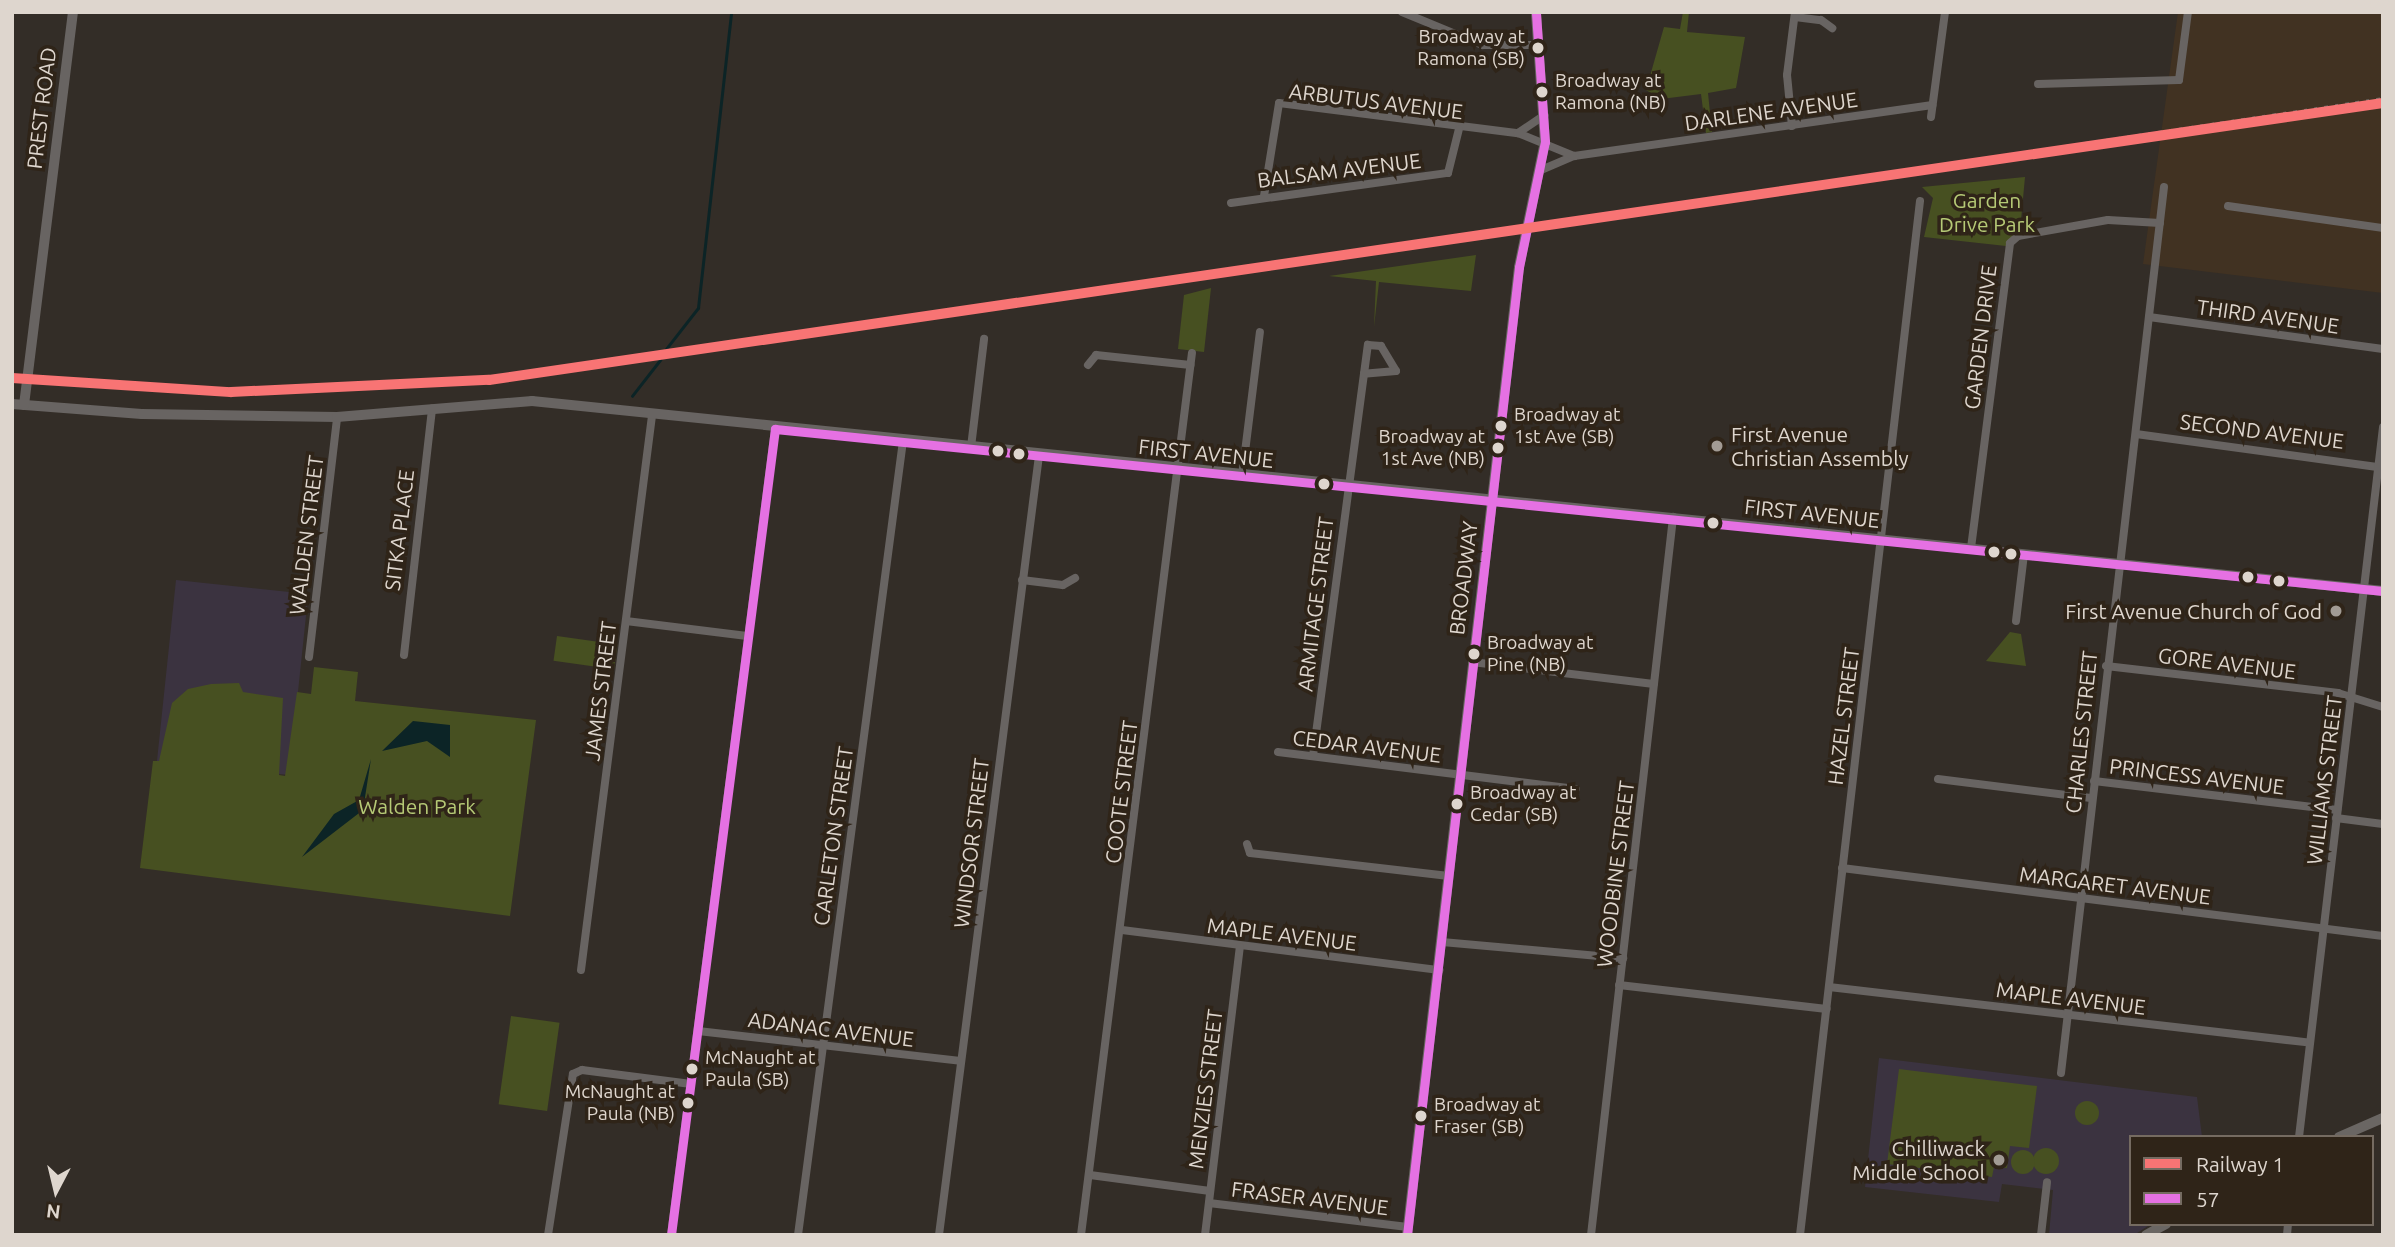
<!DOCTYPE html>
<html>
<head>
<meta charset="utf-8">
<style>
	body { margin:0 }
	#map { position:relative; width:2395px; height:1247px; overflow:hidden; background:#332d27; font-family:Ubuntu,sans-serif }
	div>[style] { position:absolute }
	.built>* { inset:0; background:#413222 }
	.education>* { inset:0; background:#3b3340; transform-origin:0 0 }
	.green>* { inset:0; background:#475021; transform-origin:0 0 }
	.round { border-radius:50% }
	.water>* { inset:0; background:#0c2426 }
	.stream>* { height:2.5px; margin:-1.25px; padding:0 1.25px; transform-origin:1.25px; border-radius:1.25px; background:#0c2426 }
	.minor>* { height:8px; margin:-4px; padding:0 4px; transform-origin:4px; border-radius:4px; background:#686462 }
	.tertiary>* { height:10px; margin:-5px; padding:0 5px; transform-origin:5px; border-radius:5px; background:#686462 }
	.secondary>* { height:10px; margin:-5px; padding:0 5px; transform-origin:5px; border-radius:5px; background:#6a6663 }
	.rail>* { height:2.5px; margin-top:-1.25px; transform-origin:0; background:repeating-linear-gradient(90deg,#6f6b68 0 3.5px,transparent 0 10.5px) }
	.bus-1>* { height:9px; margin:-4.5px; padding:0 4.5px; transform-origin:4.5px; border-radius:4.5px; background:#e571e3 }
	.rail-1>* { height:10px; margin:-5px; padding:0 5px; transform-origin:5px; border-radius:5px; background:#f87474 }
	.dots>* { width:19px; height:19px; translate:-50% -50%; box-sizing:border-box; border:4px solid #2f2418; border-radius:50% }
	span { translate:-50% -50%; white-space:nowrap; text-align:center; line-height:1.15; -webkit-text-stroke:7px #2f2418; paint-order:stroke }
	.bus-label { font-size:19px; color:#ded6ce }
	.right { translate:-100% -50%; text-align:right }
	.left { translate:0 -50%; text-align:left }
	.street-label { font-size:21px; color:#ded6ce }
	.park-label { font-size:21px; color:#b6ca76 }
	.poi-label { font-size:21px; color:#ded6ce }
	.frame { position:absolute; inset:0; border:14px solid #ded6ce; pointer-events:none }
	.legend { position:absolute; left:2129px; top:1135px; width:245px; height:91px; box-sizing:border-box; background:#2f2418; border:2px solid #756b61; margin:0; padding:9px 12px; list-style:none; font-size:21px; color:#ded6ce }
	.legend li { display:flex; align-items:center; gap:14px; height:35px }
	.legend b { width:35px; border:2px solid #756b61 }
	.north { position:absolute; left:21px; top:1156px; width:70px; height:70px; -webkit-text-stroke:5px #2f2418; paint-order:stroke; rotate:187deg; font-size:19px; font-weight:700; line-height:28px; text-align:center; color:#ded6ce }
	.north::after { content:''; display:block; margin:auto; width:24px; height:32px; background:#ded6ce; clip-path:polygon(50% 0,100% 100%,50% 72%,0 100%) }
</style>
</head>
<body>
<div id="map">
	<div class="built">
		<div style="clip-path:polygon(2178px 12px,2383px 12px,2383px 293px,2143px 264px)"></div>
	</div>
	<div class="education">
		<div style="left:176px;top:580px;width:133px;height:182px;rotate:6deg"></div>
		<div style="clip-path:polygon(1879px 1058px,2197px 1097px,2202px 1137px,2131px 1137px,2131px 1224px,2151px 1224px,2134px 1235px,2049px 1235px,2053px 1190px,2002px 1184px,1999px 1202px,1865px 1187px)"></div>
	</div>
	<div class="green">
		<div style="clip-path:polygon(1683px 12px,1689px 12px,1687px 32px,1745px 37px,1736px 88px,1708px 93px,1712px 132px,1706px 133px,1701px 94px,1661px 99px,1646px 90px,1664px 27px,1680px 29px)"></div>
		<div style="clip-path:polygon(2025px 177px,2020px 231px,2006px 246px,1924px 237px,1933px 198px,1922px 187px)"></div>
		<div style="clip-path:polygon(1476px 255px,1471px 291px,1379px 282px,1374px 327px,1376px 281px,1329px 276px)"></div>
		<div style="clip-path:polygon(1211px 288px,1204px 352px,1178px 349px,1184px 295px)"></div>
		<div style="clip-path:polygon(2010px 632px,2021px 634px,2026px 666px,1986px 661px)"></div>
		<div style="left:557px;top:636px;width:61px;height:25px;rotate:8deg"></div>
		<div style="clip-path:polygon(314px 667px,358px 672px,355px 701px,536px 720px,510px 916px,140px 868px,153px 761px,159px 761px,172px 703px,188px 689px,211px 684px,239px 683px,243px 692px,283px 698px,279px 775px,285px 776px,297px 692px,311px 694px)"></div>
		<div style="left:511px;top:1016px;width:49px;height:89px;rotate:8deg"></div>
		<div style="clip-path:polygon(1899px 1069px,2037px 1086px,2029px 1148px,2010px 1146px,2007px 1168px,1994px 1167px,1992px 1177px,1887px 1164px)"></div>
		<div class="round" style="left:2075px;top:1101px;width:24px;height:24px"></div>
		<div class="round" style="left:2033px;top:1148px;width:26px;height:26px"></div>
		<div class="round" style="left:2011px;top:1150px;width:24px;height:24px"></div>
	</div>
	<div class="water">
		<div style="clip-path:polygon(413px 721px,450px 725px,450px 757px,427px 741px,382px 751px)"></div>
		<div style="clip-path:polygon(371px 759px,363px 810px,302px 857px,334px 814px,359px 800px)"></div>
	</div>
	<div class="stream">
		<div style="left:666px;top:349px;width:52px;rotate:-52deg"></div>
		<div style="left:698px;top:308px;width:298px;rotate:-83.6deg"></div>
		<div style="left:632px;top:396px;width:46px;rotate:-52.1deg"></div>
	</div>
	<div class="minor">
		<div style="left:1402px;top:12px;width:87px;rotate:22.4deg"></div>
		<div style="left:1482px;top:45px;width:57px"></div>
		<div style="left:1795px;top:17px;width:26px;rotate:7deg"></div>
		<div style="left:1821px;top:20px;width:14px;rotate:36deg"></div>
		<div style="left:2038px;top:84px;width:141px;rotate:-1.6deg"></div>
		<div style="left:2179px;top:80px;width:69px;rotate:-82.5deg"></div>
		<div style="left:1931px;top:117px;width:106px;rotate:-82.4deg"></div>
		<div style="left:1792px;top:126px;width:51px;rotate:-95.6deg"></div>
		<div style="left:1787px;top:75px;width:64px;rotate:-82.8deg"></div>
		<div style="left:1518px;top:133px;width:32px;rotate:-34deg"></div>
		<div style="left:1541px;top:170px;width:36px;rotate:-23deg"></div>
		<div style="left:1574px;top:156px;width:362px;rotate:-8.1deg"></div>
		<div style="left:1264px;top:196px;width:94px;rotate:-80.8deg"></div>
		<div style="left:1279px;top:103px;width:241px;rotate:7.2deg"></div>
		<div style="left:1518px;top:133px;width:61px;rotate:22.3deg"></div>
		<div style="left:1231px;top:203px;width:219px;rotate:-7.9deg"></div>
		<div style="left:1448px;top:173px;width:45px;rotate:-76deg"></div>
		<div style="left:2228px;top:206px;width:157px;rotate:8.1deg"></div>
		<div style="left:2149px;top:317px;width:236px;rotate:7.8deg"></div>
		<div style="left:1088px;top:365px;width:13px;rotate:-51deg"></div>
		<div style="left:1096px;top:355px;width:95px;rotate:6.1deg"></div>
		<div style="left:2136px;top:434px;width:249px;rotate:7.8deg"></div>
		<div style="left:971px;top:447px;width:109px;rotate:-83.1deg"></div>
		<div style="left:1242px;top:476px;width:145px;rotate:-82.9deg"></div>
		<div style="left:1971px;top:548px;width:307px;rotate:-82.7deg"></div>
		<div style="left:2010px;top:243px;width:11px;rotate:-41deg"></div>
		<div style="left:2018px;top:236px;width:91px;rotate:-10.1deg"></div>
		<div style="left:2108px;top:220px;width:52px;rotate:3.3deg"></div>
		<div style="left:1022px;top:580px;width:41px;rotate:7deg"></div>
		<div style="left:1063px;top:585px;width:14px;rotate:-30deg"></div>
		<div style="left:626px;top:621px;width:122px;rotate:7.1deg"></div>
		<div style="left:2016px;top:621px;width:67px;rotate:-83.2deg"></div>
		<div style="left:404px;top:655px;width:248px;rotate:-83.5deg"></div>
		<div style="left:309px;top:657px;width:242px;rotate:-83.3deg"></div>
		<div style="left:1472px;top:662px;width:183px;rotate:6.9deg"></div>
		<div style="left:2106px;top:666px;width:234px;rotate:6.6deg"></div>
		<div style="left:2338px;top:693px;width:47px;rotate:17.3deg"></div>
		<div style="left:1278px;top:752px;width:300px;rotate:7.1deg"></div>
		<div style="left:1313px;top:756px;width:415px;rotate:-82.4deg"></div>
		<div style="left:1368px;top:345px;width:13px;rotate:4deg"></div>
		<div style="left:1381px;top:346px;width:29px;rotate:59deg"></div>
		<div style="left:1396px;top:371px;width:32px;rotate:175deg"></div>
		<div style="left:1938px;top:779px;width:154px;rotate:7.1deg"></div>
		<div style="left:2094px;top:781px;width:245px;rotate:6.8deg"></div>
		<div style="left:2336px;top:818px;width:47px;rotate:7.3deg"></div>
		<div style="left:1247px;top:844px;width:9px;rotate:72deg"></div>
		<div style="left:1250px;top:853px;width:200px;rotate:6.6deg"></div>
		<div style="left:1842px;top:868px;width:545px;rotate:7.16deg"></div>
		<div style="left:1122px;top:930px;width:320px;rotate:7.2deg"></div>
		<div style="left:1442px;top:942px;width:182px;rotate:5.1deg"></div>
		<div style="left:581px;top:970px;width:559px;rotate:-82.7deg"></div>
		<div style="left:1619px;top:985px;width:209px;rotate:6.6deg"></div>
		<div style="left:1829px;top:987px;width:484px;rotate:6.6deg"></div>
		<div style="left:698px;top:1031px;width:264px;rotate:6.5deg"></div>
		<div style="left:2061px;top:1073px;width:892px;rotate:-83.37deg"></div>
		<div style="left:2299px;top:1137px;width:715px;rotate:-83.25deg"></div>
		<div style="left:1090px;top:1175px;width:121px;rotate:7.6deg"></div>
		<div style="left:1209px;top:1203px;width:200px;rotate:6.9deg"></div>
		<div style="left:548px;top:1235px;width:163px;rotate:-81.2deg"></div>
		<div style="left:573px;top:1074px;width:10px;rotate:-24deg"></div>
		<div style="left:582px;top:1070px;width:110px;rotate:7.3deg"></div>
		<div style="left:671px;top:1235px;width:813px;rotate:-82.65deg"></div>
		<div style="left:798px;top:1235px;width:801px;rotate:-82.47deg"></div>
		<div style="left:939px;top:1235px;width:786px;rotate:-82.69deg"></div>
		<div style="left:1081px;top:1235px;width:889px;rotate:-82.83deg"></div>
		<div style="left:1205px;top:1235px;width:290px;rotate:-83.1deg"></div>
		<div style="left:1591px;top:1235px;width:723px;rotate:-83.48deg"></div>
		<div style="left:1800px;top:1235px;width:1041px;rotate:-83.38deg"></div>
		<div style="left:2041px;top:1235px;width:53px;rotate:-83.5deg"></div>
		<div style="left:2287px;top:1235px;width:11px;rotate:-85deg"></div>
	</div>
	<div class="tertiary">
		<div style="left:12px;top:404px;width:130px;rotate:4.4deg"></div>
		<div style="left:142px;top:414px;width:195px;rotate:0.9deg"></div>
		<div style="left:337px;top:417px;width:196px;rotate:-4.7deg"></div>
		<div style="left:532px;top:401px;width:1861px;rotate:5.86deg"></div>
		<div style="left:24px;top:405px;width:396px;rotate:-82.9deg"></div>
		<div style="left:1407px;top:1235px;width:974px;rotate:-83.4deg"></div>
		<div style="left:1519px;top:267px;width:128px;rotate:-78.3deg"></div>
		<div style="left:1545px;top:142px;width:130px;rotate:-94deg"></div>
	</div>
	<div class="secondary">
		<div style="left:2339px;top:1137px;width:48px;rotate:-23.4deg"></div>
		<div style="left:2146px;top:1235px;width:23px;rotate:-29deg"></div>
	</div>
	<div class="rail">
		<div style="left:1795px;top:187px;width:595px;rotate:-8.61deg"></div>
	</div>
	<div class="bus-1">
		<div style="left:671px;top:1235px;width:813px;rotate:-82.65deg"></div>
		<div style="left:775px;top:429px;width:1616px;rotate:5.75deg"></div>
		<div style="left:1407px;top:1235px;width:974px;rotate:-83.4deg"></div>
		<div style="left:1519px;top:267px;width:128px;rotate:-78.3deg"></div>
		<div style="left:1545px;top:142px;width:130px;rotate:-94deg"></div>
	</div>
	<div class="rail-1">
		<div style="left:12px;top:378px;width:219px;rotate:3.7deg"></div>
		<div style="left:231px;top:392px;width:258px;rotate:-2.7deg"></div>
		<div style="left:489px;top:380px;width:1914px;rotate:-8.32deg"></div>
	</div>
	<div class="dots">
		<div style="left:1538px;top:48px;background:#ded6ce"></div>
		<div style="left:1542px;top:92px;background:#ded6ce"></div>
		<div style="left:1501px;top:426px;background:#ded6ce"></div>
		<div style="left:1717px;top:446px;background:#a29b94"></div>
		<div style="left:1498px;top:448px;background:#ded6ce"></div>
		<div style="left:998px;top:451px;background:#ded6ce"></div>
		<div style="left:1019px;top:454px;background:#ded6ce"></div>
		<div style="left:1324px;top:484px;background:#ded6ce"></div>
		<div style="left:1713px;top:523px;background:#ded6ce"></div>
		<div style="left:1994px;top:552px;background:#ded6ce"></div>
		<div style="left:2011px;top:554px;background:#ded6ce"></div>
		<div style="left:2248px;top:577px;background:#ded6ce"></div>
		<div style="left:2279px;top:581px;background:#ded6ce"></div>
		<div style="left:2336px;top:611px;background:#a29b94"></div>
		<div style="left:1474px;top:654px;background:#ded6ce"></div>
		<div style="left:1457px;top:804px;background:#ded6ce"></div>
		<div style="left:692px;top:1069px;background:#ded6ce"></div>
		<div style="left:688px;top:1103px;background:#ded6ce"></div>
		<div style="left:1421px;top:1116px;background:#ded6ce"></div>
		<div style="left:1999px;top:1160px;background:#a29b94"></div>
	</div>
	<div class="bus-label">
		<span class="right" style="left:1525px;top:48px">Broadway at<br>Ramona (SB)</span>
		<span class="left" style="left:1555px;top:92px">Broadway at<br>Ramona (NB)</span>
		<span class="left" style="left:1514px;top:426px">Broadway at<br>1st Ave (SB)</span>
		<span class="right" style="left:1485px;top:448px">Broadway at<br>1st Ave (NB)</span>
		<span class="left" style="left:1487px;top:654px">Broadway at<br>Pine (NB)</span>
		<span class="left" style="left:1470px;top:804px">Broadway at<br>Cedar (SB)</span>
		<span class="left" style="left:705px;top:1069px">McNaught at<br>Paula (SB)</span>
		<span class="right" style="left:675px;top:1103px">McNaught at<br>Paula (NB)</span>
		<span class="left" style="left:1434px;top:1116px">Broadway at<br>Fraser (SB)</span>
	</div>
	<div class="street-label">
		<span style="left:1376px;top:101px;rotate:7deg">ARBUTUS AVENUE</span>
		<span style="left:41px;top:108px;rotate:-83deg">PREST ROAD</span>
		<span style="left:1771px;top:111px;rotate:-8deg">DARLENE AVENUE</span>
		<span style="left:1339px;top:170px;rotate:-7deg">BALSAM AVENUE</span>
		<span style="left:2268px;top:316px;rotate:8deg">THIRD AVENUE</span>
		<span style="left:1980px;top:337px;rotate:-83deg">GARDEN DRIVE</span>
		<span style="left:2262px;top:431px;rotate:7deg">SECOND AVENUE</span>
		<span style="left:1206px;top:453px;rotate:6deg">FIRST AVENUE</span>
		<span style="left:1812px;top:513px;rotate:6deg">FIRST AVENUE</span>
		<span style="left:399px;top:530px;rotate:-83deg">SITKA PLACE</span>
		<span style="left:306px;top:535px;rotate:-83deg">WALDEN STREET</span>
		<span style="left:1463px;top:578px;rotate:-83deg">BROADWAY</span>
		<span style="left:1315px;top:604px;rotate:-83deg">ARMITAGE STREET</span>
		<span style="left:2227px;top:663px;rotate:7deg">GORE AVENUE</span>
		<span style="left:600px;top:691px;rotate:-83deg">JAMES STREET</span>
		<span style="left:1843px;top:716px;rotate:-83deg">HAZEL STREET</span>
		<span style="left:2081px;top:732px;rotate:-84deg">CHARLES STREET</span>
		<span style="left:1367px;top:746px;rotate:7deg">CEDAR AVENUE</span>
		<span style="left:2197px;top:776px;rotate:7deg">PRINCESS AVENUE</span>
		<span style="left:2324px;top:780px;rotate:-83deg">WILLIAMS STREET</span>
		<span style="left:1121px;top:792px;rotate:-83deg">COOTE STREET</span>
		<span style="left:833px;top:836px;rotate:-82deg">CARLETON STREET</span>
		<span style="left:971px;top:843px;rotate:-83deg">WINDSOR STREET</span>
		<span style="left:1615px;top:874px;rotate:-83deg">WOODBINE STREET</span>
		<span style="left:2115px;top:885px;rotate:7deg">MARGARET AVENUE</span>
		<span style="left:1282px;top:934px;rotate:7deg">MAPLE AVENUE</span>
		<span style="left:2071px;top:998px;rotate:7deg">MAPLE AVENUE</span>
		<span style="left:831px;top:1029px;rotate:7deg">ADANAC AVENUE</span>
		<span style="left:1205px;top:1089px;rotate:-83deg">MENZIES STREET</span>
		<span style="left:1310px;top:1198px;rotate:7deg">FRASER AVENUE</span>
	</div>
	<div class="park-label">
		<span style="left:1987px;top:212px">Garden<br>Drive Park</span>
		<span style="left:417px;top:806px">Walden Park</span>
	</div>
	<div class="poi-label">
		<span class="left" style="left:1731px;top:446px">First Avenue<br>Christian Assembly</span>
		<span class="right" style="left:2322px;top:611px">First Avenue Church of God</span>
		<span class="right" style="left:1985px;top:1160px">Chilliwack<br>Middle School</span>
	</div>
	<div class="frame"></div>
	<ul class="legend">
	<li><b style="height:9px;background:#f87474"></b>Railway 1</li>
	<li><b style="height:9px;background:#e571e3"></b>57</li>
	</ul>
	<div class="north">N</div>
</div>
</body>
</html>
